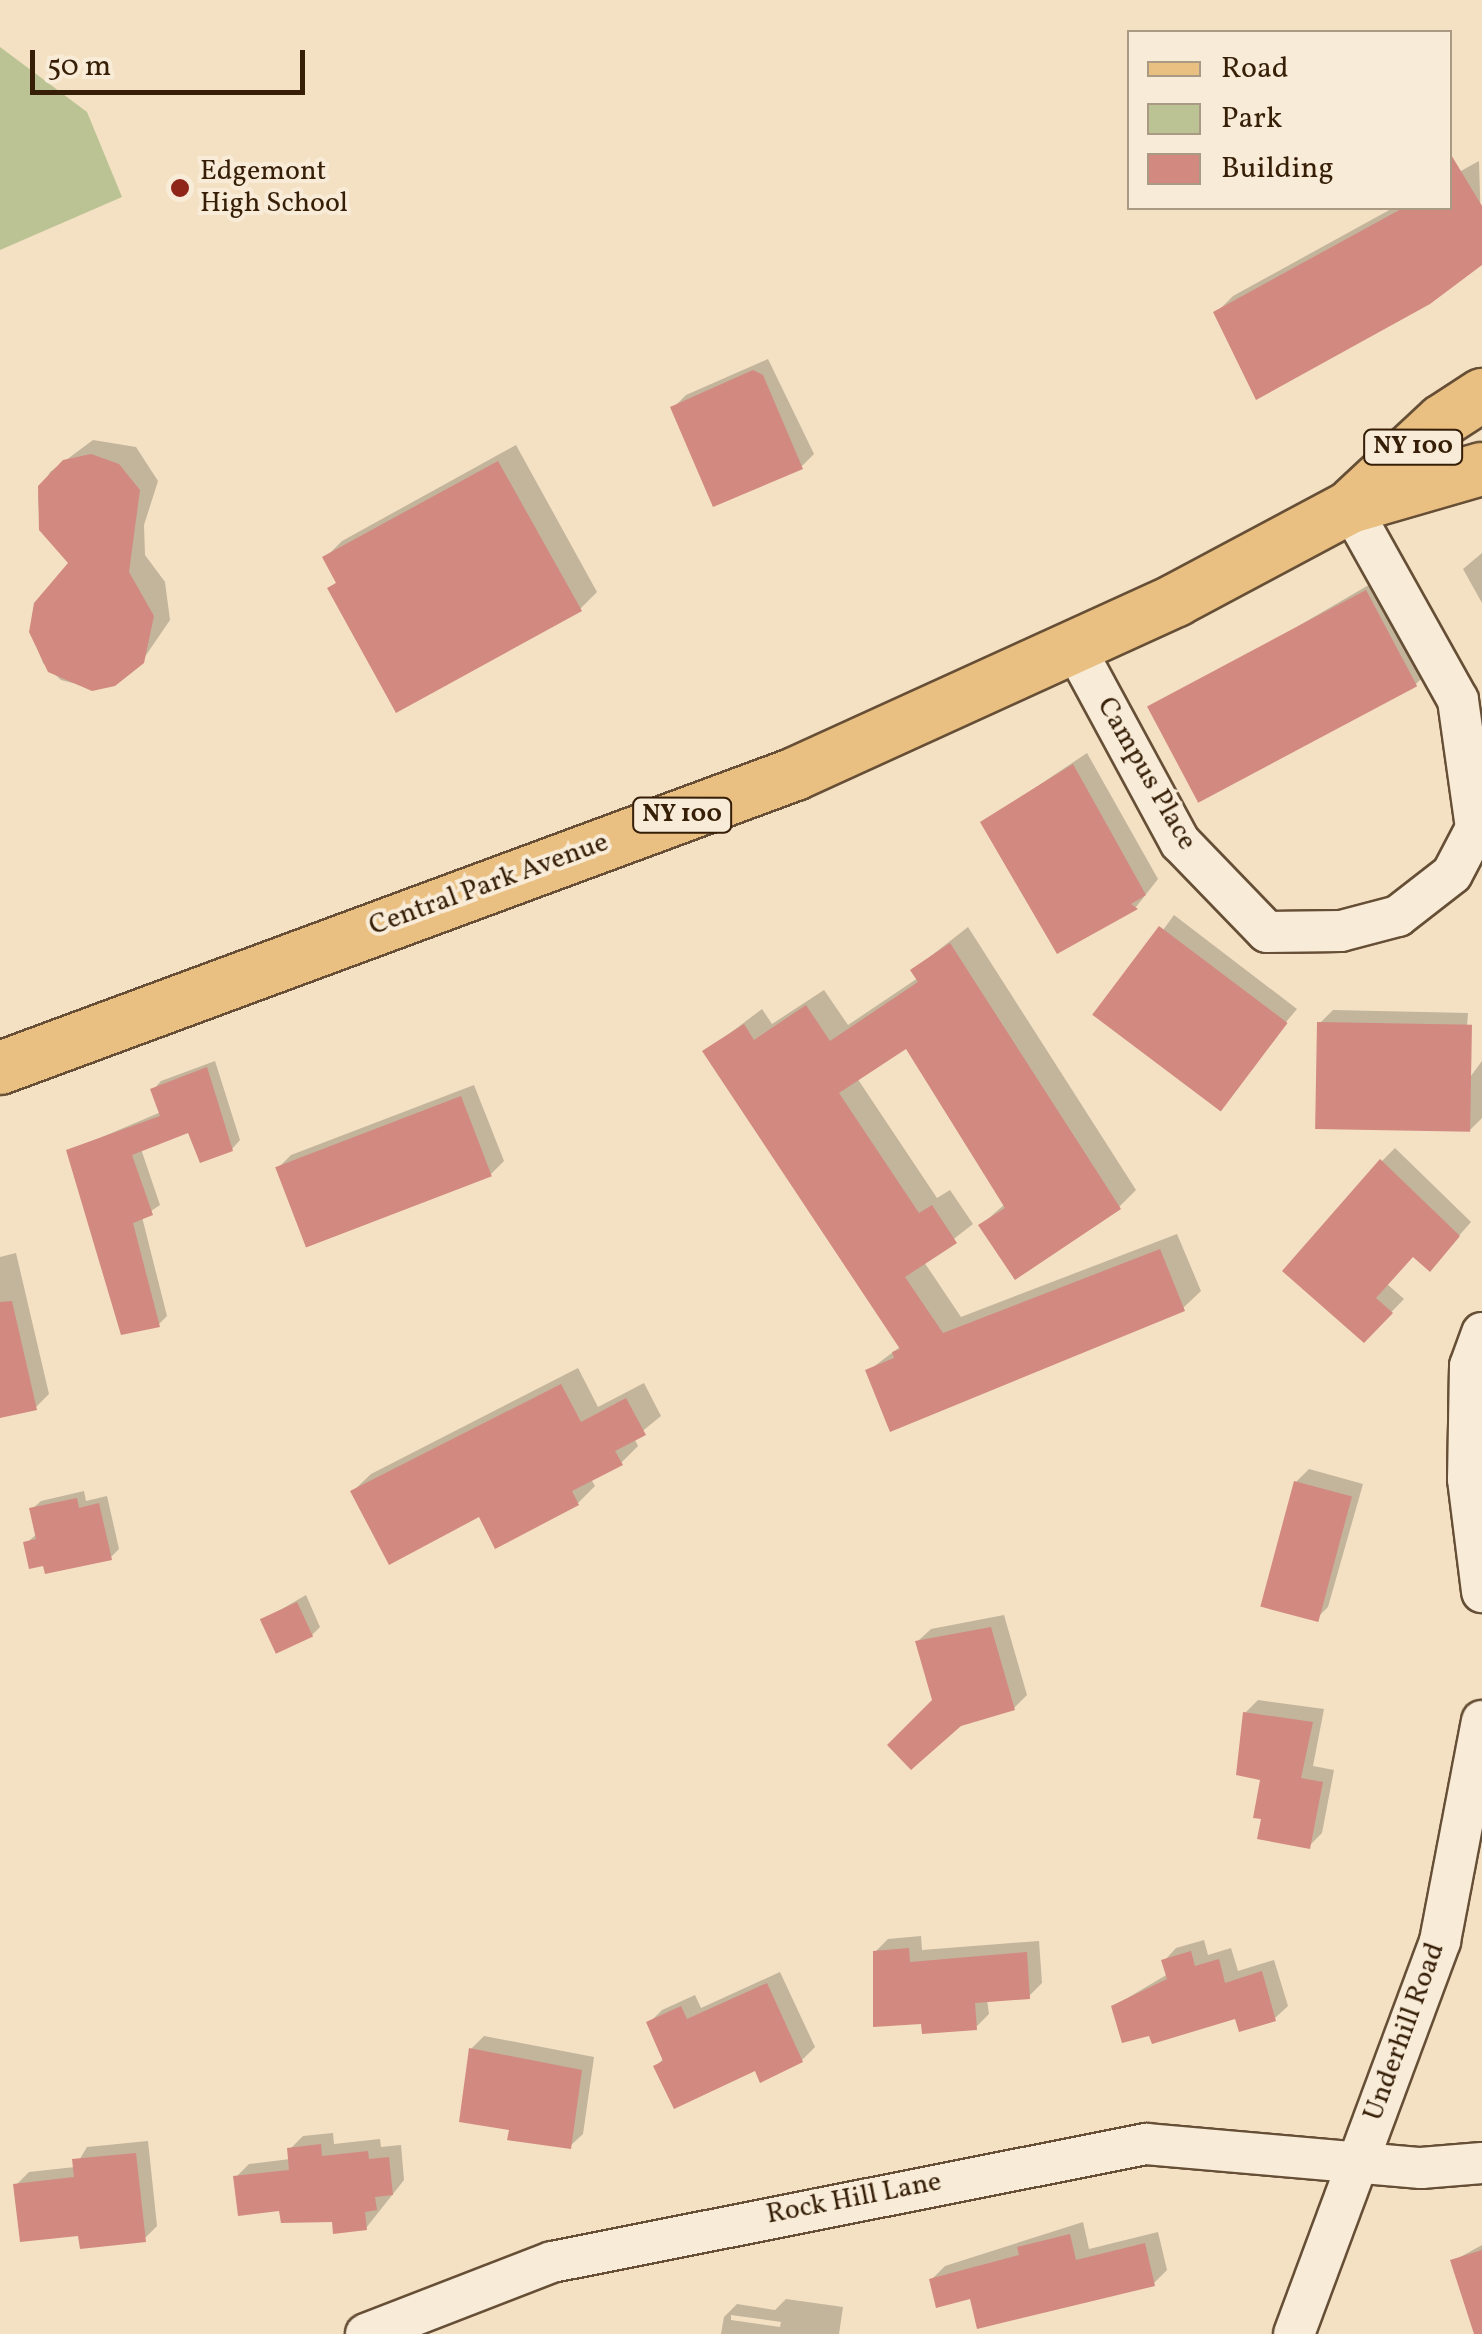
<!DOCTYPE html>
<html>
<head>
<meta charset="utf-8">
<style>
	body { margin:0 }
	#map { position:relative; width:1482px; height:2334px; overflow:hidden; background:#f4e1c3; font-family:Vollkorn,serif }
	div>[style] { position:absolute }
	.green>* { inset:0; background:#bbc394 }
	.shadow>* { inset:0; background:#0003 }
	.building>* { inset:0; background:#d28980; transform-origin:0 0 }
	.roads { filter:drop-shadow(2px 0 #664f36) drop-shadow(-2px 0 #664f36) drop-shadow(0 2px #664f36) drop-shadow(0 -2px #664f36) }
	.minor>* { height:40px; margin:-20px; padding:0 20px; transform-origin:20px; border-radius:20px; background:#f8ecd8 }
	.major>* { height:52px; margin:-26px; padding:0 26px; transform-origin:26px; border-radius:26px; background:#eac082 }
	.dots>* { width:28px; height:28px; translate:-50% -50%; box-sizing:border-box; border:5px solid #f8ecd8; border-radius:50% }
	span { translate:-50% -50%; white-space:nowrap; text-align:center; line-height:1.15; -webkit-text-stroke:8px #f8ecd8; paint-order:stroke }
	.shield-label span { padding:2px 8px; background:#f8ecd8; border:2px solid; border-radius:8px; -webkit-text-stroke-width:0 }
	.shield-label { font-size:25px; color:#361e07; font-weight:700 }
	.poi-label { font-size:28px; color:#361e07 }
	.left { translate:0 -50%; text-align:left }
	.street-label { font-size:28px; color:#361e07 }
	.legend { position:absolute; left:1127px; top:30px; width:325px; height:180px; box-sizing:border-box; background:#f8ecd8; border:2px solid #aa9a84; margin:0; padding:12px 18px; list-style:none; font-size:30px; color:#361e07 }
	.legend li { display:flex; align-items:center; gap:20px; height:50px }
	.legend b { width:50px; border:2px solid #aa9a84 }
	.scale { position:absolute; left:30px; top:50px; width:275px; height:45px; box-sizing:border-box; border:5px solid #361e07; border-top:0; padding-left:12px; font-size:30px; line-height:35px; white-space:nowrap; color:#361e07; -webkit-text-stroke:8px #f8ecd8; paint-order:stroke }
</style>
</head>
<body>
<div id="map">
	<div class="green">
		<div style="clip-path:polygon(0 47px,87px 112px,122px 197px,0 250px)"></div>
	</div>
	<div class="shadow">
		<div style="clip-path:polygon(1479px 161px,1482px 262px,1216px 313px,1233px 296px,1393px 208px,1450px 208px,1450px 177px)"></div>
		<div style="clip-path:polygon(768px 359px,814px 454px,801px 467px,673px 408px,686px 395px)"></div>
		<div style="clip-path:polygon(93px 440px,136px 447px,158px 481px,144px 525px,145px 555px,165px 582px,170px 620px,142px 661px,92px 688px,61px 680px,43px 663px,31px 632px,72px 563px,41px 529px,38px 496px,50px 472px)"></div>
		<div style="clip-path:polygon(516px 445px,597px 592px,580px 609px,330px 588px,338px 581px,325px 558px,342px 541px)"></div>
		<div style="clip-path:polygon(1482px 553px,1482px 603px,1463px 569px)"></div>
		<div style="clip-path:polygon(1379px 579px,1429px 671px,1416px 684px,1152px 711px)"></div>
		<div style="clip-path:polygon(1087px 753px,1158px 879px,1136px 907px,1058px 950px,984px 822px)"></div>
		<div style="clip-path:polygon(1174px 915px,1297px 1009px,1228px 1091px,1100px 1016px)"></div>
		<div style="clip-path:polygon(968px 927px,1136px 1190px,1119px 1207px,981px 1225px,1005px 1204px,907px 1045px,857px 1078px,937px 1198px,950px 1190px,973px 1224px,924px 1262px,961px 1317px,1177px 1234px,1201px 1291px,1183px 1308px,868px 1371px,901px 1346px,705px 1052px,762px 1009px,772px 1024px,824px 990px,848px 1025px,918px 978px,913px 970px)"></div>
		<div style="clip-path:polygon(1333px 1010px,1468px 1013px,1462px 1088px,1482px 1061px,1482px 1118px,1469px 1131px,1320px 1023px)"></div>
		<div style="clip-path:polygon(215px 1061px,240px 1140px,232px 1149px,190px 1129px,141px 1149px,160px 1205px,142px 1217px,167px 1316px,159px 1324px,69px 1151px,161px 1112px,153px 1090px,161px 1081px)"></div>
		<div style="clip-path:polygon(474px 1085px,504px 1161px,491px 1174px,278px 1168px,291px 1155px)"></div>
		<div style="clip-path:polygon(1395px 1148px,1471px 1222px,1442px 1255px,1414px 1254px,1387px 1284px,1404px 1299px,1364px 1340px,1382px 1161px)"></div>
		<div style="clip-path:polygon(16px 1253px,49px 1394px,36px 1407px,0 1416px,0 1257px)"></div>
		<div style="clip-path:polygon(578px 1368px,598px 1407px,644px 1383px,661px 1416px,634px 1438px,638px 1446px,621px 1463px,591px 1479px,595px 1486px,578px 1503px,480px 1514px,353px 1491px,371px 1474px)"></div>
		<div style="clip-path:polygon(1309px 1469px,1363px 1484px,1328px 1607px,1315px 1620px,1296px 1482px)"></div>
		<div style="clip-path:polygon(84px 1491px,86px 1501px,107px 1496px,119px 1549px,111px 1557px,26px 1543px,37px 1534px,32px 1509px,41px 1501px)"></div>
		<div style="clip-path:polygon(306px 1595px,320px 1627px,312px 1635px,263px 1620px)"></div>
		<div style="clip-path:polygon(1004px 1615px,1027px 1695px,1014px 1708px,934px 1701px,918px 1641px,931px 1629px)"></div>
		<div style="clip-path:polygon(1258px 1700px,1324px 1709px,1313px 1766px,1334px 1770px,1322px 1833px,1309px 1846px,1264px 1817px,1263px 1778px,1245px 1713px)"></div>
		<div style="clip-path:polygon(921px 1936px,922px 1950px,1039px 1941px,1042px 1983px,1029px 1996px,987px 2000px,989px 2014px,976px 2027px,923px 2021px,875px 1952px,888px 1939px)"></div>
		<div style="clip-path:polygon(1204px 1940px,1208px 1955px,1231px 1948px,1238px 1971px,1274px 1960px,1288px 2006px,1275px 2018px,1237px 2016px,1151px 2033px,1114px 2006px,1168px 1974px,1164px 1961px,1176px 1948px)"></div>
		<div style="clip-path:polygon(780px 1972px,815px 2047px,802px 2060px,757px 2068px,656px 2066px,664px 2058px,649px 2023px,662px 2010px,695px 1995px,701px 2008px)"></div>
		<div style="clip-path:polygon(484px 2036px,594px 2057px,583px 2134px,570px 2146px,512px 2128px,471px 2049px)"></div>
		<div style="clip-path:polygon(333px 2133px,334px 2144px,380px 2139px,381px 2147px,401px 2145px,404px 2180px,366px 2228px,282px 2209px,236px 2177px,249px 2164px,290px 2159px,290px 2149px,303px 2136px)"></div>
		<div style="clip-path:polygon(148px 2141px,157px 2226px,144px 2239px,81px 2233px,16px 2185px,29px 2172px,75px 2167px,87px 2147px)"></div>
		<div style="clip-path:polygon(1083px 2222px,1089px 2249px,1158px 2232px,1167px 2270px,1154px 2283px,972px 2296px,932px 2279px,945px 2266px)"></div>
		<div style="clip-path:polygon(1482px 2245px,1482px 2303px,1453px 2261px)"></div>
		<div style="clip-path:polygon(evenodd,786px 2299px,843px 2307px,839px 2334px,721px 2334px,724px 2317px,737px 2304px,775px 2310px,786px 2299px,731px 2315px,781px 2322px,780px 2327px,731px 2320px,731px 2315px)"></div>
	</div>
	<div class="building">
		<div style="clip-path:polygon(1450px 153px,1482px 206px,1482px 265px,1430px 304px,1256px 400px,1213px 312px,1403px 208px,1450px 208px)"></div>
		<div style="clip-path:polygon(753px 370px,763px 375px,803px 469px,713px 507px,670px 407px)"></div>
		<div style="clip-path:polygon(91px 454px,119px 464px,140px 490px,129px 572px,154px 616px,144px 663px,115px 686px,92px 691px,48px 672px,29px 632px,34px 603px,68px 563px,39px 530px,38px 486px,63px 460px)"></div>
		<div style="clip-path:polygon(498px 461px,582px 611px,396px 713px,327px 588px,336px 583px,322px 557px)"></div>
		<div style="left:1366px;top:590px;width:109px;height:248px;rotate:62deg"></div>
		<div style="clip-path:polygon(1073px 764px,1146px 895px,1131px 904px,1138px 909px,1057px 954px,980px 822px)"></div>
		<div style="left:1159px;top:926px;width:161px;height:111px;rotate:37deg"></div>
		<div style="clip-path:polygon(950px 943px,1121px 1209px,1015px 1280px,978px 1225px,1005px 1208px,906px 1049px,839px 1093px,919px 1213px,932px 1205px,957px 1243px,905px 1277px,943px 1333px,1160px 1249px,1185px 1311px,890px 1432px,865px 1370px,894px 1358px,892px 1352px,900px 1349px,702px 1051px,744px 1024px,754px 1040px,806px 1005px,830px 1041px,918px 982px,910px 970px)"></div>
		<div style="left:1317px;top:1022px;width:155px;height:107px;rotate:1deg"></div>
		<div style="clip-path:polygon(207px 1067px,233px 1151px,200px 1163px,188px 1133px,132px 1155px,153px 1215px,133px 1223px,160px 1327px,121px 1335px,66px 1150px,160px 1116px,150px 1089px)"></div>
		<div style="left:461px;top:1096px;width:86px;height:199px;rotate:69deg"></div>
		<div style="clip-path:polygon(1380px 1159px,1460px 1236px,1430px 1272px,1413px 1257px,1376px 1298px,1393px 1313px,1364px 1343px,1282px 1271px)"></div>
		<div style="clip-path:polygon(12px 1301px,37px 1410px,0 1418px,0 1302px)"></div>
		<div style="clip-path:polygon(561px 1384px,581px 1422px,626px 1398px,646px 1435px,615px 1451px,623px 1465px,572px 1491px,579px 1505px,495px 1549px,479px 1517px,389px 1565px,350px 1491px)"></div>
		<div style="left:1294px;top:1481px;width:60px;height:130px;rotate:15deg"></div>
		<div style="clip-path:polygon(77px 1498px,79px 1508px,99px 1503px,112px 1560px,45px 1574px,43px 1566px,29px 1569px,23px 1542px,36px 1539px,29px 1508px)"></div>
		<div style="left:297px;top:1602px;width:38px;height:41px;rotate:65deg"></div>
		<div style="clip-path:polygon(991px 1627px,1015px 1710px,961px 1726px,911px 1770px,887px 1745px,932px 1700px,915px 1641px)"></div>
		<div style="clip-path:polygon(1243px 1712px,1313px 1722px,1301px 1778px,1323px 1782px,1310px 1849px,1257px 1839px,1261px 1819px,1253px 1818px,1260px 1780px,1236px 1775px)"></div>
		<div style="clip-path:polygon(909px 1948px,910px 1962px,1027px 1952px,1030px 1999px,975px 2003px,977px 2030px,922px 2034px,921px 2024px,873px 2027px,873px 1951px)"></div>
		<div style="clip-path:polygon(1191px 1951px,1195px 1966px,1219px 1959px,1225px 1983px,1262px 1971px,1276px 2021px,1239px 2032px,1235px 2019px,1152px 2044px,1149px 2036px,1122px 2043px,1111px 2006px,1167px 1979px,1161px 1960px)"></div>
		<div style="clip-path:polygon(767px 1983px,803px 2062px,760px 2083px,755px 2071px,674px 2109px,653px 2066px,663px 2061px,646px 2022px,681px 2006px,687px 2019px)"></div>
		<div style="clip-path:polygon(469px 2048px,582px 2070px,571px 2149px,507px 2140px,509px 2130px,459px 2122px)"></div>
		<div style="clip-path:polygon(321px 2144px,322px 2156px,368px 2151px,369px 2159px,389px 2157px,393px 2195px,375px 2197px,377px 2210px,365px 2212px,367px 2230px,333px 2234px,332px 2222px,281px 2223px,279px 2211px,238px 2216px,233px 2176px,289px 2170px,287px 2148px)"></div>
		<div style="clip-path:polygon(136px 2153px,146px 2242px,80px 2249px,78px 2236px,20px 2242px,13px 2184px,74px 2177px,72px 2159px)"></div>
		<div style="clip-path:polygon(1070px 2234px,1076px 2260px,1145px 2243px,1155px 2286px,977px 2329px,970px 2299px,936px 2308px,929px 2279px,1019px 2255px,1017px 2247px)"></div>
		<div style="clip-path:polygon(1482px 2250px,1482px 2334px,1474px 2334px,1450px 2260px)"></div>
	</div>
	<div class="roads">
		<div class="minor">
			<div style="left:1075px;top:648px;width:221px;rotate:61.6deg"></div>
			<div style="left:1180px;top:842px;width:125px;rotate:46deg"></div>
			<div style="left:1267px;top:932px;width:74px;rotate:-0.8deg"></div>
			<div style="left:1341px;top:931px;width:59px;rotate:-14.7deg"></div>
			<div style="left:1398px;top:916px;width:68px;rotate:-37.9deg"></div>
			<div style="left:1452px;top:874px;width:52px;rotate:-62.4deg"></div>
			<div style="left:1476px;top:828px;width:129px;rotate:-98deg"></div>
			<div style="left:1458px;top:700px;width:221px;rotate:-119.2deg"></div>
			<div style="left:1482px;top:1333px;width:35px;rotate:110deg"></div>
			<div style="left:1470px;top:1366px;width:113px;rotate:91deg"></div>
			<div style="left:1468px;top:1479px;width:114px;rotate:82.9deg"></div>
			<div style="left:366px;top:2334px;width:199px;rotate:-21.2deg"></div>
			<div style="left:552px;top:2262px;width:606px;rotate:-11.24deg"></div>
			<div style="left:1146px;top:2144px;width:276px;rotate:5deg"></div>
			<div style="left:1421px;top:2168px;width:61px;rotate:-4.7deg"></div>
			<div style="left:1294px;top:2334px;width:419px;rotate:-69.6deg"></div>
			<div style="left:1440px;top:1941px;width:224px;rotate:-79.2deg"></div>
		</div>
		<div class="major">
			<div style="left:1354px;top:503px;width:120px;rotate:-43deg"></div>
			<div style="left:1442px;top:421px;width:48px;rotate:-33deg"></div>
			<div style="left:0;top:1068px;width:848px;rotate:-20.29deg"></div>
			<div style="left:795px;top:774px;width:419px;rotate:-24.5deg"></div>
			<div style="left:1176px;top:600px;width:197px;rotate:-28.1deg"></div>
			<div style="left:1350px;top:507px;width:137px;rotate:-16.1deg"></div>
		</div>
	</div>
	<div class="dots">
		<div style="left:180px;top:188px;background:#8f2418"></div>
	</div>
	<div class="shield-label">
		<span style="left:1413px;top:447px">NY 100</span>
		<span style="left:682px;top:815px">NY 100</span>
	</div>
	<div class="poi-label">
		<span class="left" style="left:200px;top:188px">Edgemont<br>High School</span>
	</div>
	<div class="street-label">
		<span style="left:1146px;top:774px;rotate:60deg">Campus Place</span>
		<span style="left:489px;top:885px;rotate:-20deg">Central Park Avenue</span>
		<span style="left:1405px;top:2032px;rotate:-70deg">Underhill Road</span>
		<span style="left:854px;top:2199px;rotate:-11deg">Rock Hill Lane</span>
	</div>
	<ul class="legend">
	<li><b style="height:12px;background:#eac082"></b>Road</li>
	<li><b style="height:28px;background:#bbc394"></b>Park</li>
	<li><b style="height:28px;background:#d28980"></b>Building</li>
	</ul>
	<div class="scale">50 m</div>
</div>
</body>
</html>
